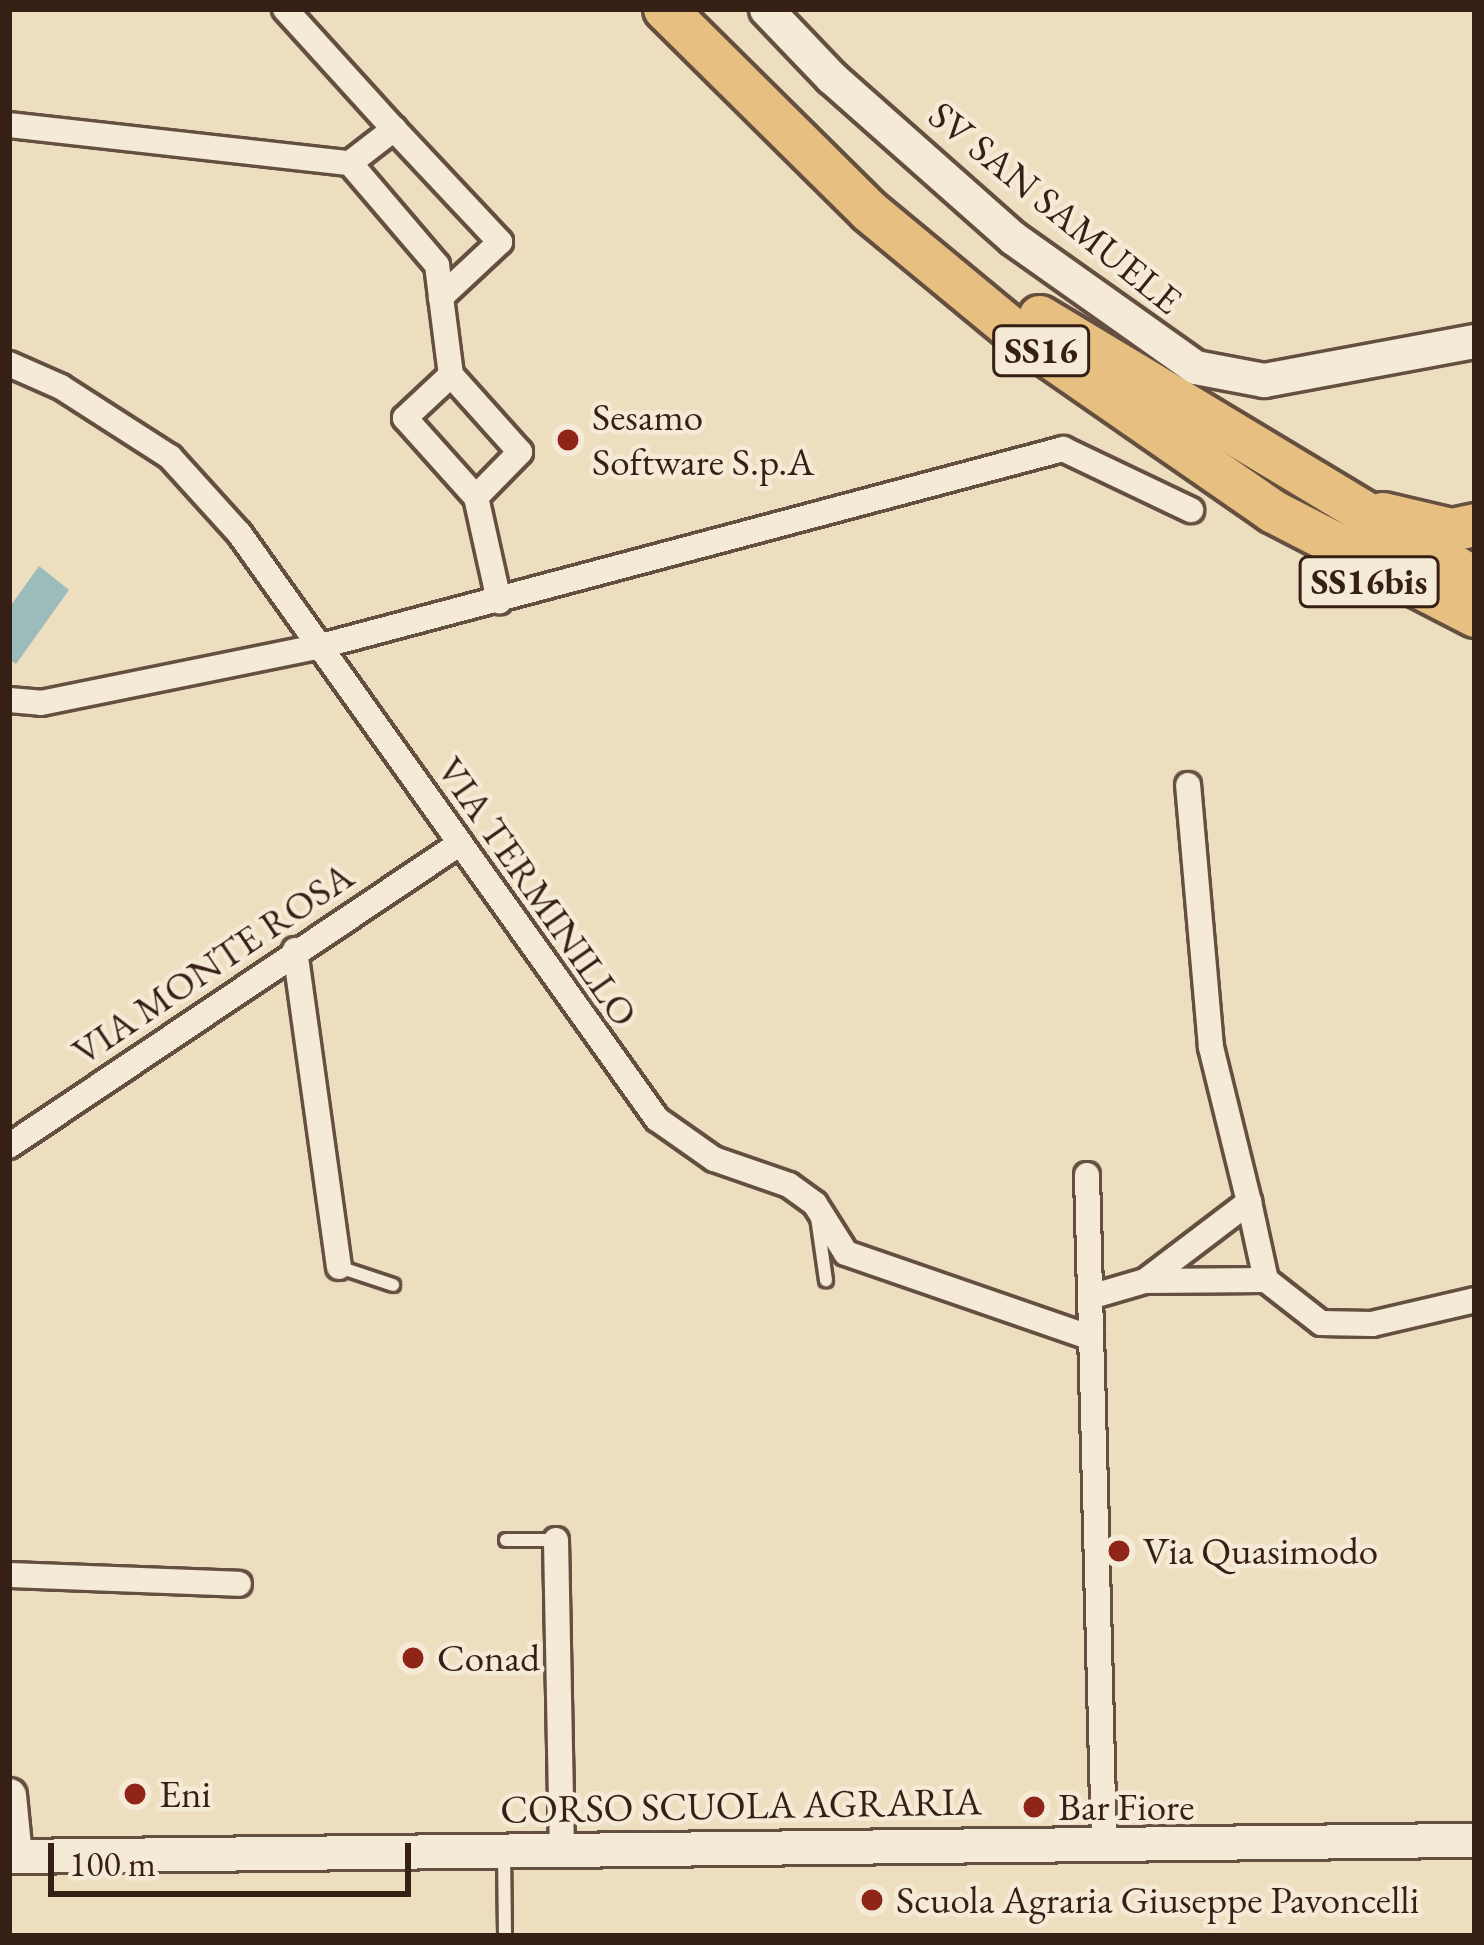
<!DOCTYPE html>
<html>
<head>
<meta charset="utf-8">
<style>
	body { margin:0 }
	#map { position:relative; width:1484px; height:1945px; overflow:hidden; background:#eedec0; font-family:"EB Garamond",serif }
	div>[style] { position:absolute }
	.water>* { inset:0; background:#9cbbbb }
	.roads { filter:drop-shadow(3px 0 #644f40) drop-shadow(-3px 0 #644f40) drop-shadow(0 3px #644f40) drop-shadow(0 -3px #644f40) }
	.lane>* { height:12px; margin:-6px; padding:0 6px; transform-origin:6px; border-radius:6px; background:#f4ead6 }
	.street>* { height:24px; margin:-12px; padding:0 12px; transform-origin:12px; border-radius:12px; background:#f4ead6 }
	.secondary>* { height:33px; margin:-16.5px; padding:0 16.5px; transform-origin:16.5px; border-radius:16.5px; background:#f4ead6 }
	.highway>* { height:42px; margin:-21px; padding:0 21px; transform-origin:21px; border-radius:21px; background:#e7bf80 }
	.dots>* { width:33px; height:33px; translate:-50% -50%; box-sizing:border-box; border:6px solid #f4ead6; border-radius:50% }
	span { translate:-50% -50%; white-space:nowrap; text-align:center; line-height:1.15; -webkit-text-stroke:9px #f4ead6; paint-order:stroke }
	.shield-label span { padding:3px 9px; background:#f4ead6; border:3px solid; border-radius:9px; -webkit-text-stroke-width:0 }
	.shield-label { font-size:36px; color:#361f15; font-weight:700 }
	.street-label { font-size:39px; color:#361f15 }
	.poi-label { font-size:39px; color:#361f15 }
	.left { translate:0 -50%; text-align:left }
	.frame { position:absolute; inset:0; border:12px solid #361f15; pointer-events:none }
	.scale { position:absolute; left:48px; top:1843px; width:363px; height:54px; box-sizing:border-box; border:6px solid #361f15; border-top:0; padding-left:15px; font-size:36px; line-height:42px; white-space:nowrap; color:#361f15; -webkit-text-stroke:9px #f4ead6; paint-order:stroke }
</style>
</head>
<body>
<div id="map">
	<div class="water">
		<div style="clip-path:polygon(39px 566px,69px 590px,16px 664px,9px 659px,9px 608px)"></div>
	</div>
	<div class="roads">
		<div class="lane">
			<div style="left:817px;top:1217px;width:64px;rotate:81.9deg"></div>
			<div style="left:339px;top:1267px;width:57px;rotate:18.4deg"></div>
			<div style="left:506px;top:1540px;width:49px"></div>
			<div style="left:504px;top:1852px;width:84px;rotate:89.3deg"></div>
		</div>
		<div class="street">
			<div style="left:285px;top:9px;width:162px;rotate:47.8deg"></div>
			<div style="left:9px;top:125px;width:343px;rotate:6.4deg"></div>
			<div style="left:441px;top:297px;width:32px;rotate:-97deg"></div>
			<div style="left:437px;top:265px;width:134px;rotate:-130.5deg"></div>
			<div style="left:350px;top:163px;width:56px;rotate:-37.7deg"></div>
			<div style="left:394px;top:129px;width:155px;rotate:46.8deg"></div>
			<div style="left:500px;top:242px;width:81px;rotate:137deg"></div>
			<div style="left:441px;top:297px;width:79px;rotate:82.7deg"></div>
			<div style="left:9px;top:364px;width:57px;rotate:23.9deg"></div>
			<div style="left:61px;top:387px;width:130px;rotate:32.7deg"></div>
			<div style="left:170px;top:457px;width:103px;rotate:47.8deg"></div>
			<div style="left:239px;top:533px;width:720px;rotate:54.5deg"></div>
			<div style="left:657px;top:1119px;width:70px;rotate:35.1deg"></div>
			<div style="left:714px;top:1159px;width:79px;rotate:19.1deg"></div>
			<div style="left:789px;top:1185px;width:32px;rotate:36deg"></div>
			<div style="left:815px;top:1204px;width:58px;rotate:57.7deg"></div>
			<div style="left:846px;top:1253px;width:259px;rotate:19.1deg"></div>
			<div style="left:476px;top:497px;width:63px;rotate:-45.6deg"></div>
			<div style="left:520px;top:452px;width:103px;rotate:-131.9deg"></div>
			<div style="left:451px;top:375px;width:63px;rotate:136.9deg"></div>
			<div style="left:405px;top:418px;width:106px;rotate:48.1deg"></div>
			<div style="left:476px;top:497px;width:107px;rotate:77.5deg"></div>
			<div style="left:9px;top:700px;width:32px;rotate:5deg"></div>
			<div style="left:41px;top:703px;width:290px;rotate:-11.5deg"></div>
			<div style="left:325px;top:645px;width:764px;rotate:-14.87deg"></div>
			<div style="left:1063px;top:449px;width:142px;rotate:25.5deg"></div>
			<div style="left:295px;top:950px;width:320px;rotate:82.1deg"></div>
			<div style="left:9px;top:1146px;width:542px;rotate:-33.87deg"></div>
			<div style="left:1087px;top:1175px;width:668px;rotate:88.54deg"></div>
			<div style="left:1249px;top:1202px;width:80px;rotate:77.7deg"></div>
			<div style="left:1266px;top:1280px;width:70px;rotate:38deg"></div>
			<div style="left:1321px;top:1323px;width:51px;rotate:1.1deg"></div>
			<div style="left:1372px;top:1324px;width:106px;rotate:-13.1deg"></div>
			<div style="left:1145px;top:1281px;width:121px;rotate:-0.5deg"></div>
			<div style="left:1090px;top:1297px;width:57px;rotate:-16.2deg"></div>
			<div style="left:1145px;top:1281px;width:131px;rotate:-37.2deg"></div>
			<div style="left:1249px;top:1202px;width:160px;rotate:-103.8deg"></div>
			<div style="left:1211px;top:1047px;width:263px;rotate:-95deg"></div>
			<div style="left:556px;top:1540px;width:310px;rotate:88.9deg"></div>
			<div style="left:9px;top:1575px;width:230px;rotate:2.2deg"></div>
		</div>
		<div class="secondary">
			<div style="left:766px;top:9px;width:94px;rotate:46.3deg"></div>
			<div style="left:831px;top:77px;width:243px;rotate:41.5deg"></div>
			<div style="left:1013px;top:238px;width:223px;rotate:35.3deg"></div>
			<div style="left:1195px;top:367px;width:70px;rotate:10.7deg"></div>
			<div style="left:1264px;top:380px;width:215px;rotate:-10.5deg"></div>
			<div style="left:9px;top:1795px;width:61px;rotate:84.4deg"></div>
			<div style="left:9px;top:1856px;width:1466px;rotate:-0.63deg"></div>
		</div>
		<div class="highway">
			<div style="left:665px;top:9px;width:287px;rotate:44.7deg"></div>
			<div style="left:869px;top:211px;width:201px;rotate:39.6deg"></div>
			<div style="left:1024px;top:339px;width:302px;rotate:34.7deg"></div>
			<div style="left:1272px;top:511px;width:229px;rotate:27.3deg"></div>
			<div style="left:1040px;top:317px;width:508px;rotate:31.06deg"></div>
			<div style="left:1383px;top:514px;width:71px;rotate:13.1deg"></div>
			<div style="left:1452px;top:530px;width:24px;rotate:-12deg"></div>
		</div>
	</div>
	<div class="dots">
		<div style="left:568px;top:440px;background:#8f2418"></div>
		<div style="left:1119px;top:1551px;background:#8f2418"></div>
		<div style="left:413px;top:1658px;background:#8f2418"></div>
		<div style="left:135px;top:1794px;background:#8f2418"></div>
		<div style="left:1034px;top:1807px;background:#8f2418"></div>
		<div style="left:872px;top:1900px;background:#8f2418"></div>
	</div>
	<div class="shield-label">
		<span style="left:1041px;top:351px">SS16</span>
		<span style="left:1369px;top:582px">SS16bis</span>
	</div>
	<div class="street-label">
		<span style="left:1055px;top:208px;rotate:39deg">SV SAN SAMUELE</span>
		<span style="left:537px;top:892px;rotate:55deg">VIA TERMINILLO</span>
		<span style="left:213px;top:964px;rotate:-34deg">VIA MONTE ROSA</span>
		<span style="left:741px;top:1806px;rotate:-1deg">CORSO SCUOLA AGRARIA</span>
	</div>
	<div class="poi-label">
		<span class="left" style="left:592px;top:440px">Sesamo<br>Software S.p.A</span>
		<span class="left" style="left:1143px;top:1551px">Via Quasimodo</span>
		<span class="left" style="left:437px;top:1658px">Conad</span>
		<span class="left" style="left:159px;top:1794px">Eni</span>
		<span class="left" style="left:1058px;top:1807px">Bar Fiore</span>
		<span class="left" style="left:896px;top:1900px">Scuola Agraria Giuseppe Pavoncelli</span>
	</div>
	<div class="frame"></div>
	<div class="scale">100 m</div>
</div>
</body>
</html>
